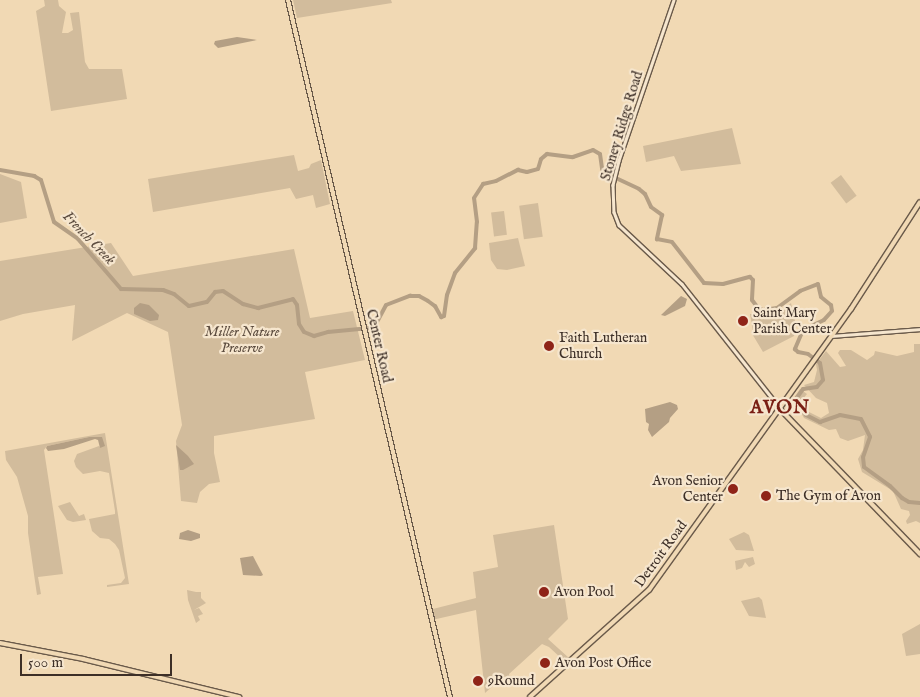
<!DOCTYPE html>
<html>
<head>
<meta charset="utf-8">
<style>
	body { margin:0 }
	#map { position:relative; width:920px; height:697px; overflow:hidden; background:#f1d9b4; font-family:"IM FELL English",serif }
	div>[style] { position:absolute }
	.green>* { inset:0; background:#d2bc9c; transform-origin:0 0 }
	.water>* { inset:0; background:#b49f84 }
	.river>* { height:4px; margin:-2px; padding:0 2px; transform-origin:2px; border-radius:2px; background:#b49f84 }
	.roads { filter:drop-shadow(1px 0 #6a5a4a) drop-shadow(-1px 0 #6a5a4a) drop-shadow(0 1px #6a5a4a) drop-shadow(0 -1px #6a5a4a) }
	.minor>* { height:2.5px; margin:-1.25px; padding:0 1.25px; transform-origin:1.25px; border-radius:1.25px; background:#f6e6ce }
	.major>* { height:4px; margin:-2px; padding:0 2px; transform-origin:2px; border-radius:2px; background:#f1d9b4 }
	.dots>* { width:14px; height:14px; translate:-50% -50%; box-sizing:border-box; border:2px solid #f6e6ce; border-radius:50% }
	span { translate:-50% -50%; white-space:nowrap; text-align:center; line-height:1.15; -webkit-text-stroke:4.5px #f6e6ce; paint-order:stroke }
	.street-label { font-size:14px; color:#3d2f27 }
	.poi-label { font-size:14px; color:#3d2f27 }
	.left { translate:0 -50%; text-align:left }
	.right { translate:-100% -50%; text-align:right }
	.park-label { font-size:14px; color:#5b4b3e; font-style:italic }
	.water-label { font-size:15px; color:#5b4b3e; font-style:italic }
	.district-label { font-size:19px; color:#7a1f14; font-weight:700; letter-spacing:1px }
	.scale { position:absolute; left:20px; top:654px; width:152px; height:22px; box-sizing:border-box; border:2px solid #3d2f27; border-top:0; padding-left:6px; font-size:15px; line-height:18px; white-space:nowrap; color:#3d2f27; -webkit-text-stroke:4px #f6e6ce; paint-order:stroke }
</style>
</head>
<body>
<div id="map">
	<div class="green">
		<div style="clip-path:polygon(44px 0,58px 0,59px 6px,66px 12px,62px 33px,68px 33px,73px 30px,70px 13px,79px 12px,85px 62px,89px 69px,122px 69px,127px 99px,51px 111px,36px 11px,45px 6px)"></div>
		<div style="clip-path:polygon(293px 0,391px 0,392px 3px,297px 18px)"></div>
		<div style="clip-path:polygon(732px 128px,741px 164px,681px 171px,674px 156px,646px 162px,643px 146px)"></div>
		<div style="clip-path:polygon(294px 155px,298px 171px,309px 168px,311px 164px,321px 160px,330px 204px,316px 208px,313px 195px,296px 199px,290px 188px,153px 212px,148px 179px)"></div>
		<div style="clip-path:polygon(0 174px,21px 182px,27px 218px,0 223px)"></div>
		<div style="left:841px;top:175px;width:26px;height:13px;rotate:53deg"></div>
		<div style="left:538px;top:203px;width:34px;height:19px;rotate:82deg"></div>
		<div style="left:504px;top:211px;width:24px;height:13px;rotate:83deg"></div>
		<div style="clip-path:polygon(518px 238px,525px 266px,507px 270px,497px 269px,491px 260px,489px 243px)"></div>
		<div style="clip-path:polygon(111px 243px,133px 276px,294px 249px,310px 318px,353px 311px,365px 360px,305px 372px,315px 419px,214px 436px,214px 453px,220px 482px,209px 484px,200px 492px,197px 503px,181px 501px,176px 441px,182px 425px,168px 332px,127px 313px,72px 341px,75px 305px,23px 314px,0 321px,0 261px)"></div>
		<div style="clip-path:polygon(791px 303px,796px 325px,794px 336px,763px 352px,751px 332px,753px 331px,750px 314px,758px 313px,768px 316px,779px 314px)"></div>
		<div style="clip-path:polygon(914px 344px,920px 344px,920px 523px,916px 521px,907px 524px,906px 521px,910px 515px,909px 511px,901px 509px,893px 491px,862px 472px,858px 459px,863px 450px,865px 435px,848px 441px,840px 438px,836px 429px,829px 430px,804px 418px,793px 399px,800px 389px,807px 394px,802px 400px,803px 407px,807px 411px,821px 418px,829px 413px,827px 403px,816px 398px,804px 385px,814px 382px,817px 370px,816px 364px,826px 351px,840px 367px,846px 366px,838px 353px,840px 350px,851px 350px,867px 360px,874px 355px,875px 351px,897px 356px,914px 352px)"></div>
		<div style="clip-path:polygon(105px 433px,129px 584px,107px 587px,107px 585px,121px 583px,125px 578px,119px 550px,115px 544px,109px 539px,100px 538px,92px 531px,89px 519px,115px 514px,115px 511px,109px 473px,100px 471px,83px 474px,76px 467px,74px 461px,77px 454px,99px 446px,101px 448px,100px 437px,89px 437px,47px 446px,44px 450px,63px 574px,38px 577px,41px 594px,37px 595px,28px 533px,28px 516px,17px 477px,6px 460px,5px 451px)"></div>
		<div style="clip-path:polygon(70px 502px,79px 516px,84px 514px,86px 520px,73px 522px,67px 520px,58px 506px)"></div>
		<div style="clip-path:polygon(554px 525px,568px 619px,548px 639px,569px 658px,563px 664px,562px 659px,549px 647px,542px 644px,509px 674px,510px 679px,503px 677px,485px 693px,476px 610px,432px 620px,429px 610px,476px 598px,473px 572px,498px 567px,493px 535px)"></div>
		<div style="clip-path:polygon(744px 532px,749px 535px,754px 551px,736px 550px,729px 539px)"></div>
		<div style="clip-path:polygon(753px 557px,755px 564px,749px 567px,745px 562px,742px 568px,736px 570px,735px 561px)"></div>
		<div style="clip-path:polygon(187px 590px,196px 592px,196px 599px,196px 592px,201px 592px,201px 598px,206px 603px,194px 610px,199px 608px,203px 614px,198px 616px,200px 620px,196px 623px,188px 600px)"></div>
		<div style="clip-path:polygon(759px 597px,762px 600px,766px 618px,749px 616px,741px 601px)"></div>
		<div style="clip-path:polygon(920px 624px,920px 654px,906px 656px,902px 634px)"></div>
	</div>
	<div class="water">
		<div style="clip-path:polygon(237px 37px,257px 40px,218px 48px,214px 44px,215px 41px)"></div>
		<div style="clip-path:polygon(681px 296px,687px 299px,685px 306px,665px 316px,661px 315px)"></div>
		<div style="clip-path:polygon(140px 303px,149px 305px,159px 315px,158px 320px,150px 321px,134px 314px,134px 308px)"></div>
		<div style="clip-path:polygon(670px 402px,677px 405px,678px 409px,670px 418px,669px 422px,652px 437px,648px 430px,649px 424px,646px 422px,645px 409px)"></div>
		<div style="clip-path:polygon(89px 437px,102px 437px,105px 446px,100px 448px,98px 440px,95px 439px,64px 449px,48px 451px,46px 448px,47px 446px)"></div>
		<div style="clip-path:polygon(176px 445px,188px 456px,194px 464px,183px 470px,180px 470px)"></div>
		<div style="clip-path:polygon(188px 530px,200px 534px,200px 538px,191px 541px,179px 539px,180px 533px)"></div>
		<div style="clip-path:polygon(253px 556px,263px 575px,261px 576px,243px 575px,240px 558px)"></div>
	</div>
	<div class="river">
		<div style="left:0;top:170px;width:35px;rotate:10deg"></div>
		<div style="left:34px;top:176px;width:8px;rotate:30deg"></div>
		<div style="left:41px;top:180px;width:44px;rotate:72.8deg"></div>
		<div style="left:54px;top:222px;width:29px;rotate:35deg"></div>
		<div style="left:78px;top:239px;width:66px;rotate:49.3deg"></div>
		<div style="left:121px;top:289px;width:42px;rotate:1.4deg"></div>
		<div style="left:163px;top:290px;width:12px;rotate:20deg"></div>
		<div style="left:174px;top:294px;width:19px;rotate:39deg"></div>
		<div style="left:189px;top:306px;width:18px;rotate:-13deg"></div>
		<div style="left:207px;top:302px;width:13px;rotate:-51deg"></div>
		<div style="left:215px;top:292px;width:8px;rotate:-7deg"></div>
		<div style="left:223px;top:291px;width:24px;rotate:33deg"></div>
		<div style="left:243px;top:304px;width:16px;rotate:15deg"></div>
		<div style="left:258px;top:308px;width:36px;rotate:-14deg"></div>
		<div style="left:293px;top:299px;width:7px;rotate:56deg"></div>
		<div style="left:297px;top:305px;width:19px;rotate:84deg"></div>
		<div style="left:299px;top:324px;width:9px;rotate:58deg"></div>
		<div style="left:304px;top:332px;width:11px;rotate:22deg"></div>
		<div style="left:314px;top:336px;width:15px;rotate:-16deg"></div>
		<div style="left:328px;top:332px;width:42px;rotate:-5.4deg"></div>
		<div style="left:370px;top:328px;width:9px;rotate:-41deg"></div>
		<div style="left:377px;top:322px;width:19px;rotate:-62deg"></div>
		<div style="left:386px;top:305px;width:26px;rotate:-21deg"></div>
		<div style="left:410px;top:296px;width:9px"></div>
		<div style="left:419px;top:296px;width:10px;rotate:29deg"></div>
		<div style="left:428px;top:301px;width:9px;rotate:36deg"></div>
		<div style="left:435px;top:306px;width:13px;rotate:61deg"></div>
		<div style="left:441px;top:317px;width:3px;rotate:-18deg"></div>
		<div style="left:444px;top:316px;width:21px;rotate:-82deg"></div>
		<div style="left:447px;top:295px;width:23px;rotate:-70deg"></div>
		<div style="left:455px;top:273px;width:32px;rotate:-51deg"></div>
		<div style="left:475px;top:248px;width:26px;rotate:-86deg"></div>
		<div style="left:477px;top:222px;width:24px;rotate:-97deg"></div>
		<div style="left:474px;top:198px;width:17px;rotate:-57deg"></div>
		<div style="left:483px;top:184px;width:13px;rotate:-13deg"></div>
		<div style="left:496px;top:181px;width:25px;rotate:-27deg"></div>
		<div style="left:518px;top:170px;width:9px;rotate:13deg"></div>
		<div style="left:527px;top:172px;width:11px;rotate:-15deg"></div>
		<div style="left:538px;top:169px;width:10px;rotate:-73deg"></div>
		<div style="left:541px;top:159px;width:8px;rotate:-40deg"></div>
		<div style="left:547px;top:154px;width:26px;rotate:7deg"></div>
		<div style="left:573px;top:157px;width:21px;rotate:-19deg"></div>
		<div style="left:593px;top:150px;width:8px;rotate:30deg"></div>
		<div style="left:600px;top:154px;width:21px;rotate:82deg"></div>
		<div style="left:603px;top:175px;width:8px;rotate:23deg"></div>
		<div style="left:618px;top:179px;width:23px;rotate:25deg"></div>
		<div style="left:639px;top:189px;width:8px;rotate:40deg"></div>
		<div style="left:645px;top:194px;width:14px;rotate:65deg"></div>
		<div style="left:651px;top:207px;width:14px;rotate:36deg"></div>
		<div style="left:662px;top:215px;width:25px;rotate:102deg"></div>
		<div style="left:657px;top:239px;width:15px;rotate:11deg"></div>
		<div style="left:672px;top:242px;width:52px;rotate:52deg"></div>
		<div style="left:704px;top:283px;width:19px;rotate:3deg"></div>
		<div style="left:723px;top:284px;width:28px;rotate:-15deg"></div>
		<div style="left:750px;top:277px;width:4px;rotate:45deg"></div>
		<div style="left:753px;top:280px;width:20px;rotate:93deg"></div>
		<div style="left:752px;top:300px;width:10px;rotate:53deg"></div>
		<div style="left:758px;top:308px;width:5px;rotate:22deg"></div>
		<div style="left:763px;top:310px;width:14px;rotate:-8deg"></div>
		<div style="left:777px;top:308px;width:29px;rotate:-36deg"></div>
		<div style="left:800px;top:291px;width:19px;rotate:-21deg"></div>
		<div style="left:818px;top:284px;width:13px;rotate:77deg"></div>
		<div style="left:821px;top:297px;width:13px;rotate:39deg"></div>
		<div style="left:831px;top:305px;width:6px;rotate:81deg"></div>
		<div style="left:832px;top:311px;width:12px;rotate:132deg"></div>
		<div style="left:824px;top:320px;width:23px;rotate:155deg"></div>
		<div style="left:803px;top:330px;width:21px;rotate:113deg"></div>
		<div style="left:795px;top:349px;width:4px;rotate:45deg"></div>
		<div style="left:798px;top:352px;width:10px;rotate:11deg"></div>
		<div style="left:808px;top:354px;width:15px;rotate:37deg"></div>
		<div style="left:820px;top:363px;width:17px;rotate:80deg"></div>
		<div style="left:823px;top:380px;width:9px;rotate:131deg"></div>
		<div style="left:817px;top:387px;width:14px;rotate:172deg"></div>
		<div style="left:803px;top:389px;width:12px;rotate:125deg"></div>
		<div style="left:796px;top:399px;width:4px;rotate:76deg"></div>
		<div style="left:797px;top:403px;width:15px;rotate:53deg"></div>
		<div style="left:806px;top:415px;width:16px;rotate:27deg"></div>
		<div style="left:820px;top:422px;width:21px;rotate:-19deg"></div>
		<div style="left:840px;top:415px;width:21px;rotate:11deg"></div>
		<div style="left:861px;top:419px;width:20px;rotate:63deg"></div>
		<div style="left:870px;top:437px;width:21px;rotate:109deg"></div>
		<div style="left:863px;top:457px;width:10px;rotate:84deg"></div>
		<div style="left:864px;top:467px;width:32px;rotate:36deg"></div>
		<div style="left:890px;top:486px;width:17px;rotate:45deg"></div>
		<div style="left:902px;top:498px;width:8px;rotate:30deg"></div>
		<div style="left:909px;top:502px;width:11px;rotate:5deg"></div>
	</div>
	<div class="roads">
		<div class="minor">
			<div style="left:674px;top:0;width:170px;rotate:108.9deg"></div>
			<div style="left:619px;top:161px;width:25px;rotate:104deg"></div>
			<div style="left:613px;top:185px;width:27px;rotate:88deg"></div>
			<div style="left:614px;top:212px;width:14px;rotate:69deg"></div>
			<div style="left:619px;top:225px;width:86px;rotate:43.1deg"></div>
			<div style="left:682px;top:284px;width:158px;rotate:51.7deg"></div>
			<div style="left:832px;top:336px;width:88px;rotate:-4.5deg"></div>
		</div>
		<div class="major">
			<div style="left:288px;top:0;width:716px;rotate:76.92deg"></div>
			<div style="left:780px;top:409px;width:202px;rotate:46deg"></div>
			<div style="left:0;top:643px;width:85px;rotate:10.9deg"></div>
			<div style="left:83px;top:659px;width:161px;rotate:13.7deg"></div>
			<div style="left:530px;top:697px;width:160px;rotate:-42deg"></div>
			<div style="left:649px;top:590px;width:346px;rotate:-54.3deg"></div>
			<div style="left:851px;top:309px;width:127px;rotate:-57.2deg"></div>
		</div>
	</div>
	<div class="dots">
		<div style="left:743px;top:321px;background:#8f2418"></div>
		<div style="left:549px;top:346px;background:#8f2418"></div>
		<div style="left:733px;top:489px;background:#8f2418"></div>
		<div style="left:766px;top:496px;background:#8f2418"></div>
		<div style="left:544px;top:592px;background:#8f2418"></div>
		<div style="left:545px;top:663px;background:#8f2418"></div>
		<div style="left:478px;top:681px;background:#8f2418"></div>
	</div>
	<div class="street-label">
		<span style="left:622px;top:126px;rotate:-73deg">Stoney Ridge Road</span>
		<span style="left:379px;top:346px;rotate:77deg">Center Road</span>
		<span style="left:661px;top:554px;rotate:-54deg">Detroit Road</span>
	</div>
	<div class="poi-label">
		<span class="left" style="left:753px;top:321px">Saint Mary<br>Parish Center</span>
		<span class="left" style="left:559px;top:346px">Faith Lutheran<br>Church</span>
		<span class="right" style="left:723px;top:489px">Avon Senior<br>Center</span>
		<span class="left" style="left:776px;top:496px">The Gym of Avon</span>
		<span class="left" style="left:554px;top:592px">Avon Pool</span>
		<span class="left" style="left:555px;top:663px">Avon Post Office</span>
		<span class="left" style="left:488px;top:681px">9Round</span>
	</div>
	<div class="park-label">
		<span style="left:242px;top:340px">Miller Nature<br>Preserve</span>
	</div>
	<div class="water-label">
		<span style="left:89px;top:238px;rotate:46deg">French Creek</span>
	</div>
	<div class="district-label">
		<span style="left:780px;top:409px">AVON</span>
	</div>
	<div class="scale">500 m</div>
</div>
</body>
</html>
